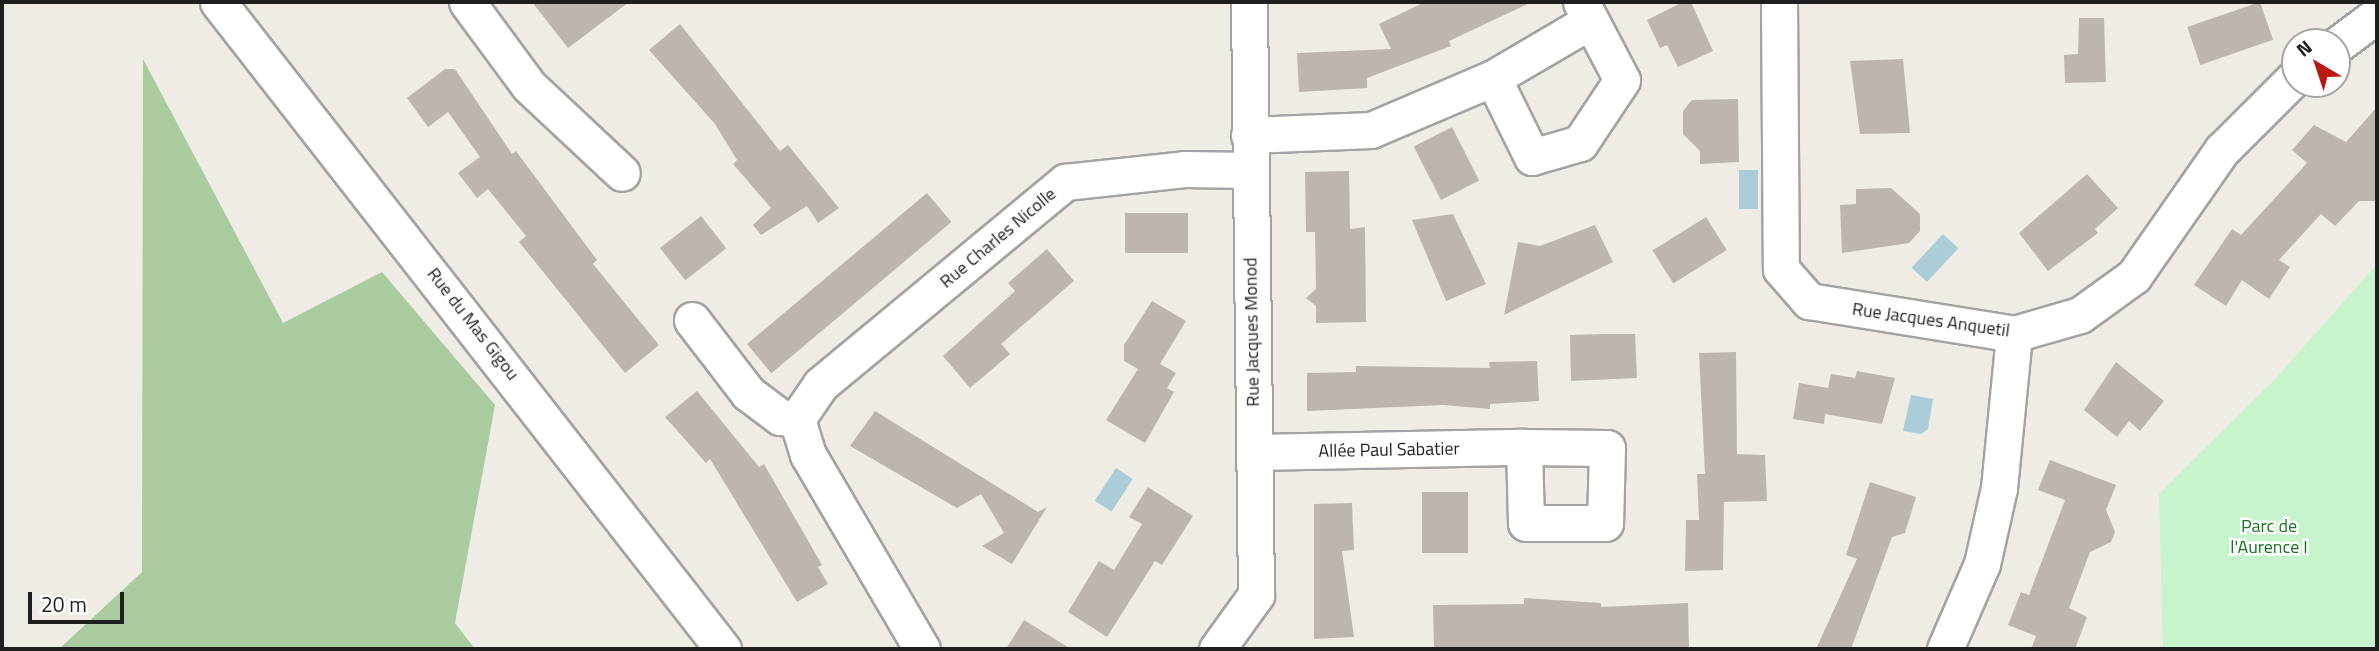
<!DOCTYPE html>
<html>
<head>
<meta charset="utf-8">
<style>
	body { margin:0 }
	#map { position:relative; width:2379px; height:651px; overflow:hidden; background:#efece6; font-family:"Titillium Web",sans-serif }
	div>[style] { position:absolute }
	.forest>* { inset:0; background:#aaca9f }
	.park>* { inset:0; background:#c8f4cd }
	.water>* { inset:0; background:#abcdd8; transform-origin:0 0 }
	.building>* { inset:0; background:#bcb6af; transform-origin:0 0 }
	.roads { filter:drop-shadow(2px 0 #a3a3a3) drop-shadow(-2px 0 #a3a3a3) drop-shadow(0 2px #a3a3a3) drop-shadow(0 -2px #a3a3a3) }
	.minor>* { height:35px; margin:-17.5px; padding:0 17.5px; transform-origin:17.5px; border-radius:17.5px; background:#fff }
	span { translate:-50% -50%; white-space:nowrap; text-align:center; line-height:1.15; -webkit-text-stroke:5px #fff; paint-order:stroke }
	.street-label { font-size:18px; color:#1f1f1f }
	.park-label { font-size:18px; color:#167421 }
	.frame { position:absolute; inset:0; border:4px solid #1f1f1f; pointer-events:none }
	.north { position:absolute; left:2281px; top:28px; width:70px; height:70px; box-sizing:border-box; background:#fff; border:2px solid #a5a5a5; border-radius:50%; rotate:321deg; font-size:19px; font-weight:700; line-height:28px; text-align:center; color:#1f1f1f }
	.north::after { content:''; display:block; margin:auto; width:24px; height:32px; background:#bb1813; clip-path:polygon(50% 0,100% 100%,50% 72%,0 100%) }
	.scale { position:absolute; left:28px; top:592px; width:96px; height:32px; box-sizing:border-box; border:4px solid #1f1f1f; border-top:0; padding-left:9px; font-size:21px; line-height:24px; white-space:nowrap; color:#1f1f1f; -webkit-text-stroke:5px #fff; paint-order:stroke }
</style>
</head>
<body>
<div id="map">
	<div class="forest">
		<div style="clip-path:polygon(143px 59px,283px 323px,382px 272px,495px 405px,455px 623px,475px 649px,59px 649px,142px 572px)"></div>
	</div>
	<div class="park">
		<div style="clip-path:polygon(2377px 264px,2377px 649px,2163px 649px,2159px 494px,2276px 378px)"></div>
	</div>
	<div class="water">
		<div style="left:1758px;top:170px;width:39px;height:19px;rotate:90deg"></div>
		<div style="left:1943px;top:234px;width:21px;height:46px;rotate:43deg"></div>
		<div style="clip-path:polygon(1911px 395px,1933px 399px,1928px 429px,1921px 434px,1903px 431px)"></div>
		<div style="left:1116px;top:468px;width:20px;height:39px;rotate:33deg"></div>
	</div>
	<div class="building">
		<div style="clip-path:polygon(532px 2px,629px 2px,568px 48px)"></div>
		<div style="clip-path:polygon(1425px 2px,1532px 2px,1449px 41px,1451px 46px,1367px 78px,1367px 88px,1299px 92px,1297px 53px,1391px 49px,1379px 24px)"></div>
		<div style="clip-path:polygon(1683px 2px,1691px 2px,1713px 51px,1678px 67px,1667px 45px,1660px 48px,1647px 20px)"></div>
		<div style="left:2260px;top:2px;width:40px;height:77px;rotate:71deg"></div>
		<div style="clip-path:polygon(2079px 18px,2104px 18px,2106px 82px,2065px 83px,2064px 55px,2078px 54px)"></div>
		<div style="clip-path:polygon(680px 24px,780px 151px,788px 145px,839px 208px,818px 223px,807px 206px,761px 235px,753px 225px,771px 208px,733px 164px,737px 160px,715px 124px,649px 50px)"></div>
		<div style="clip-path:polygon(1903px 59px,1910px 133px,1860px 134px,1850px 61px)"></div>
		<div style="clip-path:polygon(445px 69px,455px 69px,512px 154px,516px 151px,597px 260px,593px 264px,659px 345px,625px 373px,519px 242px,526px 236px,488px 189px,477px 198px,458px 173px,480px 157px,448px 112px,428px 127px,407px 98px)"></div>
		<div style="clip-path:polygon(1738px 99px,1739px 162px,1700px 164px,1700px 151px,1683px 134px,1683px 111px,1692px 100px)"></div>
		<div style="clip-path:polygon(2377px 107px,2377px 201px,2359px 201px,2335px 226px,2321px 214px,2279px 260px,2290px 267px,2269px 299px,2242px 280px,2226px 306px,2194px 285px,2232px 229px,2241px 235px,2307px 163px,2292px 150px,2314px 125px,2346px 142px)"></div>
		<div style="left:1452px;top:127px;width:60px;height:43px;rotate:63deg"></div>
		<div style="clip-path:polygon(1349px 171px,1350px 229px,1365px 227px,1366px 322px,1316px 323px,1316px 306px,1306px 298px,1316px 289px,1315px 232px,1306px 232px,1305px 172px)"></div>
		<div style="clip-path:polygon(2087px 174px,2118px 208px,2095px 229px,2098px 233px,2048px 271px,2019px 233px)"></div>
		<div style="clip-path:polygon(1891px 188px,1920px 214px,1920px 231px,1909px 243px,1842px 253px,1840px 205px,1856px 204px,1856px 189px)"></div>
		<div style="left:927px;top:193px;width:38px;height:235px;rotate:50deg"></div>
		<div style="left:1125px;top:213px;width:63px;height:40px"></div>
		<div style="clip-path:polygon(1453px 214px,1486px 284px,1446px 301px,1412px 220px)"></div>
		<div style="left:701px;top:216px;width:41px;height:52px;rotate:52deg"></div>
		<div style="left:1706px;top:217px;width:39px;height:63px;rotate:58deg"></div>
		<div style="clip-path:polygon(1595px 225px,1613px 262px,1504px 315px,1518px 242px,1540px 246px)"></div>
		<div style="clip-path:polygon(1047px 249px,1074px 281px,1001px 344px,1010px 354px,970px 388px,943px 356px,1015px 291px,1008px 283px)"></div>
		<div style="clip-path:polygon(1152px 301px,1186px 321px,1160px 364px,1176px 373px,1167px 388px,1174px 392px,1145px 443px,1106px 420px,1138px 369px,1124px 361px,1124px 345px)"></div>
		<div style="clip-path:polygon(1604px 334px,1635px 334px,1637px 378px,1571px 381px,1570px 335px)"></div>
		<div style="clip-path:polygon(1736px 352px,1737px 454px,1765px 455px,1767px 501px,1724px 502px,1723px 570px,1685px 571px,1686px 520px,1699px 520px,1697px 474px,1705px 474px,1699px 353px)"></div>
		<div style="clip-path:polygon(1537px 361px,1539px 401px,1490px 404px,1490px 409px,1443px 405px,1307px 411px,1307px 373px,1356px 372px,1356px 366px,1490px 368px,1489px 362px)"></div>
		<div style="clip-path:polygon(2116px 362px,2164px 401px,2140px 431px,2129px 421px,2117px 437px,2084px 410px)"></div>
		<div style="clip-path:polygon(1857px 371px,1895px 378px,1882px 424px,1825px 414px,1824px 424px,1793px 419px,1799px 383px,1828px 388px,1831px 374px,1855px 378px)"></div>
		<div style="clip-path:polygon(697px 391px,759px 467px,764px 464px,822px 565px,818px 567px,828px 584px,797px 602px,710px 459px,706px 463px,665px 417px)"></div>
		<div style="clip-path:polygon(875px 411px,1038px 512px,1047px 507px,1012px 564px,982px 546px,1004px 533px,981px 494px,957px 508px,850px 446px)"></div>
		<div style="clip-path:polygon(2050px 460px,2116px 485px,2106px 510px,2115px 532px,2111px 542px,2090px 552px,2069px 608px,2087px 617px,2075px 649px,2031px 649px,2036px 636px,2008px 625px,2021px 592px,2029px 595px,2065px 500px,2038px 490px)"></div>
		<div style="clip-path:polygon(1870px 482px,1916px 497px,1905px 533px,1892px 537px,1851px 649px,1816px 649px,1857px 559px,1846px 555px)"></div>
		<div style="clip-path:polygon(1148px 487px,1193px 516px,1162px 565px,1155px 561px,1107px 637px,1068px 612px,1099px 561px,1114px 570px,1142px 524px,1129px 517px)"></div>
		<div style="left:1468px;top:492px;width:61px;height:46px;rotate:90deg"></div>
		<div style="clip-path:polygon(1352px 503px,1354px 550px,1342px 551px,1354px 637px,1314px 639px,1314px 504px)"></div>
		<div style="clip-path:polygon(1524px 598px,1601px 603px,1601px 607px,1688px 603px,1689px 649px,1434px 649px,1433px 605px,1524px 604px)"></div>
		<div style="clip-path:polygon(1024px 620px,1071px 649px,1006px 649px)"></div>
	</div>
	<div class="roads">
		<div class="minor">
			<div style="left:218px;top:2px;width:821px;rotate:52.03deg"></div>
			<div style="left:467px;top:2px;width:104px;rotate:53.6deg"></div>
			<div style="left:529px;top:86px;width:127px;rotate:43.1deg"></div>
			<div style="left:1581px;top:2px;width:88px;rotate:62.3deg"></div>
			<div style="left:1622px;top:80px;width:76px;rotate:123.7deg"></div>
			<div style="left:1580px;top:143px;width:50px;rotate:163.7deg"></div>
			<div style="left:1532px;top:157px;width:88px;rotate:-116.3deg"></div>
			<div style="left:1493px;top:78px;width:113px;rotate:-30.4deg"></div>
			<div style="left:1779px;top:2px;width:267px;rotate:89.6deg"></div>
			<div style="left:1781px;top:269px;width:43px;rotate:48.8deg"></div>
			<div style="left:1809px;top:301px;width:208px;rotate:9.1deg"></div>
			<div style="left:2014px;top:334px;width:69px;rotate:-16.1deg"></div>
			<div style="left:2080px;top:315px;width:67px;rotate:-35.8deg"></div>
			<div style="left:2134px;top:276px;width:154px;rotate:-55.1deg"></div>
			<div style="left:2222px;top:150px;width:103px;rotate:-45deg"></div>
			<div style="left:2337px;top:45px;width:50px;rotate:-36.9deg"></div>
			<div style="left:1249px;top:135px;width:122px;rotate:-2.3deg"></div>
			<div style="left:1371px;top:130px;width:133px;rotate:-23.1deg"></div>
			<div style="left:692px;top:320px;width:92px;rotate:52.5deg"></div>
			<div style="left:748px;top:393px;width:40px;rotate:37deg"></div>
			<div style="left:780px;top:417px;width:17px;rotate:7deg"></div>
			<div style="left:1255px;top:452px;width:269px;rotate:-1.1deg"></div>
			<div style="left:1524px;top:447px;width:83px;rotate:0.7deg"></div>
			<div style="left:1607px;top:448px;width:75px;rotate:91.5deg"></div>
			<div style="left:1605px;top:523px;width:79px;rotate:180deg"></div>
			<div style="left:1526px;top:523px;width:76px;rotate:-91.5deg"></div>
			<div style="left:922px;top:649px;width:225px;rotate:-120.4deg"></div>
			<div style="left:808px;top:455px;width:38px;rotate:-107deg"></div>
			<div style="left:797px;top:419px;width:42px;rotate:-55.6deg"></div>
			<div style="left:821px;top:384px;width:317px;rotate:-39.6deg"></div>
			<div style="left:1065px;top:182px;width:120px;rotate:-6.2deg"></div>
			<div style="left:1184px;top:169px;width:65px;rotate:0.9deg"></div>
			<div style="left:1217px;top:649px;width:67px;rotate:-54.2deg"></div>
			<div style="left:1256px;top:595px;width:593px;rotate:-90.68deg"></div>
			<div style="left:1945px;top:649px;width:93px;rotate:-66.5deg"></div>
			<div style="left:1982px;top:564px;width:78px;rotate:-77.4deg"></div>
			<div style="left:1999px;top:488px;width:155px;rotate:-84.4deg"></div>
		</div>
	</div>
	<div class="street-label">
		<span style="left:998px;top:238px;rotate:-40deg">Rue Charles Nicolle</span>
		<span style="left:1931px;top:320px;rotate:8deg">Rue Jacques Anquetil</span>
		<span style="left:473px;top:324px;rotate:52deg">Rue du Mas Gigou</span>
		<span style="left:1252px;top:332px;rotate:-91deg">Rue Jacques Monod</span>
		<span style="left:1389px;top:450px;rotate:-1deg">Allée Paul Sabatier</span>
	</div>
	<div class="park-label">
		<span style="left:2269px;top:537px">Parc de<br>l'Aurence I</span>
	</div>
	<div class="frame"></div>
	<div class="north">N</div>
	<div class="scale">20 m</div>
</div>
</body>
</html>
